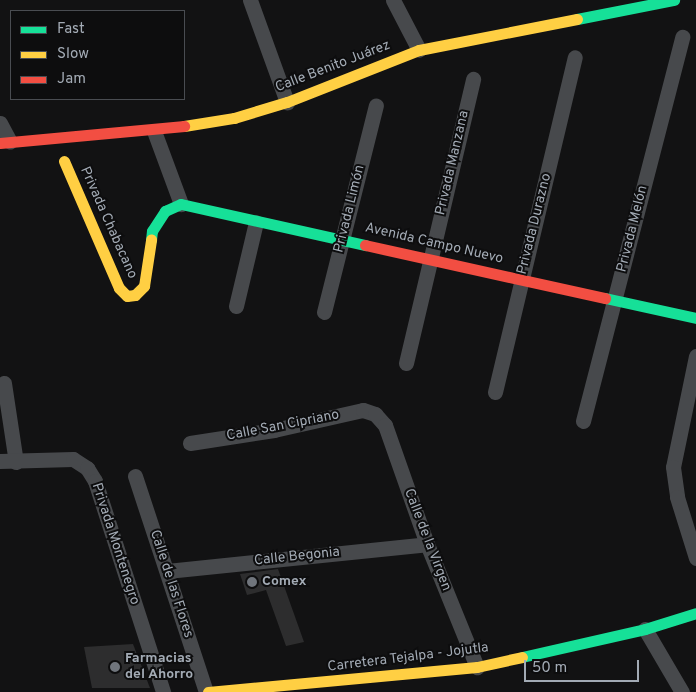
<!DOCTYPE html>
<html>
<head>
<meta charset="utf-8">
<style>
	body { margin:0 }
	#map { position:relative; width:696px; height:692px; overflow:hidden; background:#121213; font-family:Overpass,sans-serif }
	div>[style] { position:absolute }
	.building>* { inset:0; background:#2d2d2e }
	.street>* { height:15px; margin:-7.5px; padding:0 7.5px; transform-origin:7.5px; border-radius:7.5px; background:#47494c }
	.fast>* { height:11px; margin:-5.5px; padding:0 5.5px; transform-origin:5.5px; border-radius:5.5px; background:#16e098 }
	.slow>* { height:11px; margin:-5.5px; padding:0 5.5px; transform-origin:5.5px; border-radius:5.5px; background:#ffcf43 }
	.jam>* { height:11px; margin:-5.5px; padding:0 5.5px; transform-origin:5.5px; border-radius:5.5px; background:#f24e42 }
	.dots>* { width:14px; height:14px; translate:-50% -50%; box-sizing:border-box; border:2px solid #0d0d0e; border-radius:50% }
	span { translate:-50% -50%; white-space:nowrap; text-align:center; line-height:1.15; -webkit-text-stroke:4px #0d0d0e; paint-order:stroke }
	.street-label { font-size:14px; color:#a3abb5 }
	.poi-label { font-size:14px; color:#a3abb5; font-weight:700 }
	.left { translate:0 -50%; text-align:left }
	.legend { position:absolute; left:10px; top:10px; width:175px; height:90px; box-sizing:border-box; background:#0d0d0e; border:1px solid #494c51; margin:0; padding:6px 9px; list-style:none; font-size:15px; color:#a3abb5 }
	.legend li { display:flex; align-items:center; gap:10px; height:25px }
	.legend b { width:25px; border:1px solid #494c51 }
	.scale { position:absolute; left:524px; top:660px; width:115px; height:22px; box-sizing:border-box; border:2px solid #a3abb5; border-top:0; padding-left:6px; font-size:15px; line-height:18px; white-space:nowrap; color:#a3abb5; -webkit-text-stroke:4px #0d0d0e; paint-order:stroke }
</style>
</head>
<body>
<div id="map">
	<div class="building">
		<div style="clip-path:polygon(278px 569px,304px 642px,286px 646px,266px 590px,247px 595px,240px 574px)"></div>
		<div style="clip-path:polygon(133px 644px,150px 688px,92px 688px,84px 647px)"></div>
	</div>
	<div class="street">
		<div style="left:250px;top:0;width:109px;rotate:70.1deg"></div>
		<div style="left:393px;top:0;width:56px;rotate:62.5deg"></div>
		<div style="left:0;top:123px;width:21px;rotate:62deg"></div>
		<div style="left:154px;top:131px;width:78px;rotate:69.7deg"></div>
		<div style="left:236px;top:306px;width:86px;rotate:-76.6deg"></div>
		<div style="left:324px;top:312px;width:213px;rotate:-75.9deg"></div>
		<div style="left:696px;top:356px;width:113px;rotate:101.7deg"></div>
		<div style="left:673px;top:467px;width:30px;rotate:82deg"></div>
		<div style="left:677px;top:497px;width:64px;rotate:72.7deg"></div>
		<div style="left:406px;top:363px;width:292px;rotate:-76.7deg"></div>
		<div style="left:4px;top:383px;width:80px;rotate:81.4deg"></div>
		<div style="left:495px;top:392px;width:344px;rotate:-76.6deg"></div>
		<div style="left:583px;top:421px;width:397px;rotate:-75.5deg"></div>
		<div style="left:190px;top:443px;width:85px;rotate:-8.8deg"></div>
		<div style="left:274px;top:430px;width:91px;rotate:-12.7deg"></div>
		<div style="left:363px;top:410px;width:13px;rotate:18deg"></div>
		<div style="left:375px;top:414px;width:15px;rotate:48deg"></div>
		<div style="left:385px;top:425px;width:126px;rotate:70.6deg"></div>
		<div style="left:427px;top:544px;width:133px;rotate:67.9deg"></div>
		<div style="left:0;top:461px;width:73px;rotate:-1.6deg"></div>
		<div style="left:73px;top:459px;width:17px;rotate:33deg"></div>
		<div style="left:87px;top:468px;width:15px;rotate:58deg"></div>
		<div style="left:95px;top:481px;width:222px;rotate:72.1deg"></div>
		<div style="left:135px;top:476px;width:227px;rotate:71.8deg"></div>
		<div style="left:167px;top:571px;width:261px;rotate:-5.9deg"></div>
		<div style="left:645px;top:629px;width:73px;rotate:59.6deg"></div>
	</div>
	<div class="fast">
		<div style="left:577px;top:19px;width:99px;rotate:-11.1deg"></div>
		<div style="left:151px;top:240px;width:9px;rotate:-84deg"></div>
		<div style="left:152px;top:231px;width:24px;rotate:-57deg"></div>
		<div style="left:165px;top:211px;width:17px;rotate:-24deg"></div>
		<div style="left:181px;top:204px;width:189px;rotate:12.6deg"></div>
		<div style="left:605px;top:298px;width:93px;rotate:12.4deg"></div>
		<div style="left:522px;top:657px;width:126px;rotate:-12.8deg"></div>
		<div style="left:645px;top:629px;width:53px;rotate:-17.4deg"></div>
	</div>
	<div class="slow">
		<div style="left:184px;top:126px;width:51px;rotate:-9.1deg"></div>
		<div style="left:234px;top:118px;width:55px;rotate:-16.8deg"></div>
		<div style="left:287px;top:102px;width:142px;rotate:-21.5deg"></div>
		<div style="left:419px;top:50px;width:161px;rotate:-11.1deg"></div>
		<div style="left:64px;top:161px;width:138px;rotate:66.6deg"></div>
		<div style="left:119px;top:288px;width:11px;rotate:45deg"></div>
		<div style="left:127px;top:296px;width:8px;rotate:-7deg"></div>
		<div style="left:135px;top:295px;width:13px;rotate:-45deg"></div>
		<div style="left:144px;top:286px;width:47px;rotate:-81.3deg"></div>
		<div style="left:208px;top:692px;width:270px;rotate:-5.3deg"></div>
		<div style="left:477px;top:667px;width:46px;rotate:-12.5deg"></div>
	</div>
	<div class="jam">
		<div style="left:0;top:143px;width:185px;rotate:-5.3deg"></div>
		<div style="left:365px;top:245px;width:246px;rotate:12.5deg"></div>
	</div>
	<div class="dots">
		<div style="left:252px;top:582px;background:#70757c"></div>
		<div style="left:115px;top:667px;background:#70757c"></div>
	</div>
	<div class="street-label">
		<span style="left:333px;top:67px;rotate:-21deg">Calle Benito Juárez</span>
		<span style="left:453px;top:163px;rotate:-77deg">Privada Manzana</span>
		<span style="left:350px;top:209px;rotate:-76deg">Privada Limón</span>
		<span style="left:108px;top:223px;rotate:66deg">Privada Chabacano</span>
		<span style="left:535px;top:224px;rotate:-76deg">Privada Durazno</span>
		<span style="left:633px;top:229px;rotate:-76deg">Privada Melón</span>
		<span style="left:434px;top:244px;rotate:13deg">Avenida Campo Nuevo</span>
		<span style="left:283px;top:426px;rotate:-11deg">Calle San Cipriano</span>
		<span style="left:427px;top:540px;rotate:69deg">Calle de la Virgen</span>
		<span style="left:115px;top:544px;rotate:72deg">Privada Montenegro</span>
		<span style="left:297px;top:557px;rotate:-6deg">Calle Begonia</span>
		<span style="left:171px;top:584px;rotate:72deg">Calle de las Flores</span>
		<span style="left:408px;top:658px;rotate:-7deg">Carretera Tejalpa - Jojutla</span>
	</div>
	<div class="poi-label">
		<span class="left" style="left:262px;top:582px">Comex</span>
		<span class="left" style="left:125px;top:667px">Farmacias<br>del Ahorro</span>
	</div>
	<ul class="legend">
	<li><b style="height:6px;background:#16e098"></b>Fast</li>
	<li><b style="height:6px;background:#ffcf43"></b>Slow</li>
	<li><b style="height:6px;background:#f24e42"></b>Jam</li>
	</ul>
	<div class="scale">50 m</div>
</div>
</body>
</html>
